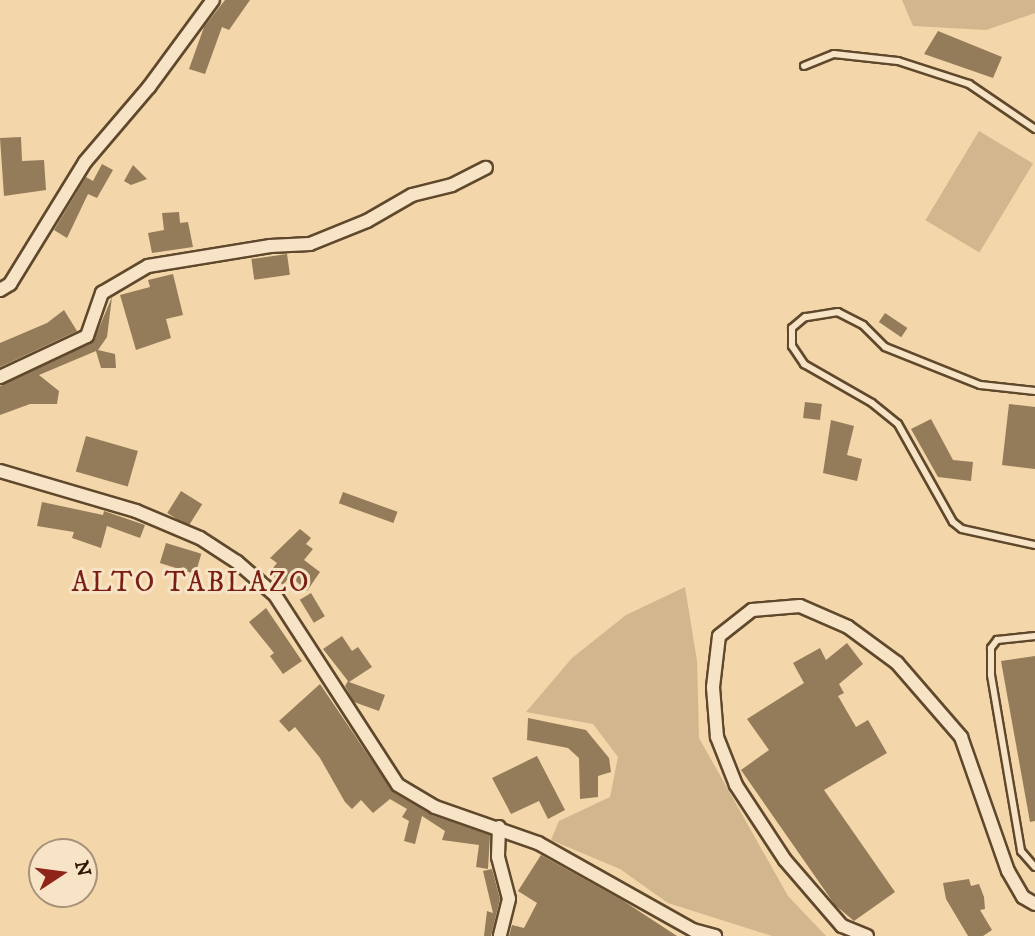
<!DOCTYPE html>
<html>
<head>
<meta charset="utf-8">
<style>
	body { margin:0 }
	#map { position:relative; width:1035px; height:936px; overflow:hidden; background:#f3d6a9; font-family:"IM FELL DW Pica",serif }
	div>[style] { position:absolute }
	.green>* { inset:0; background:#d2b68d; transform-origin:0 0 }
	.building>* { inset:0; background:#947b59; transform-origin:0 0 }
	.roads { filter:drop-shadow(2px 0 #5f482c) drop-shadow(-2px 0 #5f482c) drop-shadow(0 2px #5f482c) drop-shadow(0 -2px #5f482c) }
	.lane>* { height:6px; margin:-3px; padding:0 3px; transform-origin:3px; border-radius:3px; background:#f7e4c7 }
	.street>* { height:12px; margin:-6px; padding:0 6px; transform-origin:6px; border-radius:6px; background:#f7e4c7 }
	span { translate:-50% -50%; white-space:nowrap; text-align:center; line-height:1.15; -webkit-text-stroke:6px #f7e4c7; paint-order:stroke }
	.quarter-label { font-size:28px; color:#7a1f14; letter-spacing:2px }
	.north { position:absolute; left:28px; top:838px; width:70px; height:70px; box-sizing:border-box; background:#f7e4c7; border:2px solid #a79279; border-radius:50%; rotate:77deg; font-size:19px; font-weight:700; line-height:28px; text-align:center; color:#2e1803 }
	.north::after { content:''; display:block; margin:auto; width:24px; height:32px; background:#8f2418; clip-path:polygon(50% 0,100% 100%,50% 72%,0 100%) }
</style>
</head>
<body>
<div id="map">
	<div class="green">
		<div style="clip-path:polygon(902px 0,1035px 0,1035px 13px,986px 30px,913px 26px)"></div>
		<div style="left:979px;top:131px;width:63px;height:104px;rotate:31deg"></div>
		<div style="clip-path:polygon(685px 587px,697px 661px,699px 738px,788px 896px,826px 936px,772px 936px,668px 903px,620px 869px,551px 840px,559px 821px,610px 797px,618px 757px,593px 724px,526px 712px,572px 658px,626px 615px)"></div>
	</div>
	<div class="building">
		<div style="clip-path:polygon(225px 0,250px 0,229px 30px,222px 27px,205px 74px,189px 69px,204px 27px)"></div>
		<div style="clip-path:polygon(938px 31px,1002px 57px,993px 78px,924px 54px)"></div>
		<div style="clip-path:polygon(21px 137px,22px 161px,44px 160px,46px 190px,4px 196px,0 138px)"></div>
		<div style="clip-path:polygon(102px 164px,113px 170px,97px 198px,88px 194px,67px 238px,54px 230px,86px 177px,93px 181px)"></div>
		<div style="clip-path:polygon(133px 165px,147px 179px,131px 185px,124px 181px)"></div>
		<div style="clip-path:polygon(179px 212px,180px 223px,188px 222px,193px 247px,152px 253px,148px 233px,164px 230px,162px 213px)"></div>
		<div style="left:287px;top:254px;width:21px;height:36px;rotate:82deg"></div>
		<div style="clip-path:polygon(173px 274px,183px 315px,166px 319px,171px 338px,136px 350px,120px 295px,150px 287px,148px 280px)"></div>
		<div style="clip-path:polygon(112px 297px,107px 337px,98px 350px,115px 354px,116px 368px,101px 368px,96px 351px,39px 375px,59px 391px,57px 404px,30px 404px,0 415px,0 386px,93px 342px)"></div>
		<div style="clip-path:polygon(64px 310px,77px 331px,0 367px,0 343px,47px 323px)"></div>
		<div style="left:885px;top:313px;width:27px;height:11px;rotate:34deg"></div>
		<div style="left:805px;top:402px;width:17px;height:16px;rotate:7deg"></div>
		<div style="clip-path:polygon(1009px 404px,1035px 407px,1035px 469px,1002px 465px)"></div>
		<div style="clip-path:polygon(931px 419px,953px 460px,973px 462px,971px 481px,938px 477px,911px 429px)"></div>
		<div style="clip-path:polygon(831px 420px,854px 426px,847px 455px,862px 459px,857px 481px,823px 473px)"></div>
		<div style="left:86px;top:436px;width:54px;height:37px;rotate:16deg"></div>
		<div style="left:181px;top:491px;width:25px;height:26px;rotate:32deg"></div>
		<div style="left:343px;top:492px;width:58px;height:12px;rotate:20deg"></div>
		<div style="clip-path:polygon(42px 502px,103px 515px,104px 511px,145px 525px,140px 538px,107px 526px,101px 548px,72px 538px,74px 532px,37px 526px)"></div>
		<div style="clip-path:polygon(300px 529px,311px 538px,306px 544px,313px 549px,304px 560px,320px 572px,307px 591px,290px 576px,283px 585px,269px 573px,277px 563px,270px 558px)"></div>
		<div style="left:166px;top:543px;width:37px;height:21px;rotate:17deg"></div>
		<div style="left:311px;top:593px;width:27px;height:13px;rotate:59deg"></div>
		<div style="clip-path:polygon(266px 608px,302px 661px,283px 674px,270px 656px,274px 653px,249px 622px)"></div>
		<div style="clip-path:polygon(342px 636px,352px 651px,358px 647px,372px 667px,349px 682px,385px 695px,379px 711px,354px 702px,345px 686px,348px 681px,323px 649px)"></div>
		<div style="clip-path:polygon(847px 643px,863px 664px,839px 684px,844px 693px,838px 696px,856px 727px,868px 720px,887px 753px,824px 790px,895px 892px,854px 921px,835px 905px,741px 770px,769px 750px,747px 719px,804px 683px,793px 663px,820px 648px,826px 660px)"></div>
		<div style="clip-path:polygon(1035px 656px,1035px 821px,1030px 822px,1001px 661px)"></div>
		<div style="clip-path:polygon(320px 684px,393px 792px,432px 815px,490px 835px,488px 869px,476px 867px,479px 845px,442px 840px,445px 831px,422px 816px,415px 844px,404px 841px,409px 821px,402px 817px,407px 809px,390px 799px,373px 813px,361px 800px,352px 809px,345px 802px,320px 758px,295px 727px,289px 732px,279px 721px)"></div>
		<div style="clip-path:polygon(528px 718px,586px 730px,609px 758px,611px 772px,598px 776px,598px 797px,580px 799px,579px 758px,568px 748px,527px 740px)"></div>
		<div style="clip-path:polygon(537px 756px,565px 810px,548px 819px,539px 801px,511px 814px,492px 778px)"></div>
		<div style="clip-path:polygon(541px 855px,622px 900px,677px 936px,509px 936px,512px 925px,524px 928px,537px 903px,518px 891px)"></div>
		<div style="clip-path:polygon(492px 869px,500px 899px,491px 936px,484px 936px,487px 911px,493px 913px,483px 871px)"></div>
		<div style="clip-path:polygon(969px 879px,971px 886px,979px 884px,984px 897px,985px 909px,980px 910px,992px 930px,983px 936px,968px 936px,946px 899px,943px 883px)"></div>
	</div>
	<div class="roads">
		<div class="lane">
			<div style="left:804px;top:66px;width:32px;rotate:-22deg"></div>
			<div style="left:834px;top:54px;width:64px;rotate:6.2deg"></div>
			<div style="left:898px;top:61px;width:75px;rotate:17.9deg"></div>
			<div style="left:969px;top:84px;width:80px;rotate:34.3deg"></div>
			<div style="left:1035px;top:391px;width:55px;rotate:-173.8deg"></div>
			<div style="left:980px;top:385px;width:102px;rotate:-158.2deg"></div>
			<div style="left:885px;top:347px;width:31px;rotate:-135deg"></div>
			<div style="left:863px;top:325px;width:28px;rotate:-153deg"></div>
			<div style="left:838px;top:312px;width:33px;rotate:171deg"></div>
			<div style="left:805px;top:317px;width:17px;rotate:140deg"></div>
			<div style="left:792px;top:328px;width:18px;rotate:90deg"></div>
			<div style="left:792px;top:346px;width:22px;rotate:56deg"></div>
			<div style="left:804px;top:364px;width:78px;rotate:29.8deg"></div>
			<div style="left:872px;top:403px;width:33px;rotate:39deg"></div>
			<div style="left:898px;top:424px;width:112px;rotate:60.7deg"></div>
			<div style="left:953px;top:522px;width:11px;rotate:38deg"></div>
			<div style="left:962px;top:529px;width:75px;rotate:12.4deg"></div>
			<div style="left:1035px;top:636px;width:38px;rotate:174deg"></div>
			<div style="left:997px;top:640px;width:10px;rotate:127deg"></div>
			<div style="left:991px;top:648px;width:27px;rotate:90deg"></div>
			<div style="left:991px;top:675px;width:179px;rotate:80.3deg"></div>
			<div style="left:1021px;top:851px;width:21px;rotate:49deg"></div>
		</div>
		<div class="street">
			<div style="left:0;top:290px;width:12px;rotate:-31deg"></div>
			<div style="left:10px;top:284px;width:143px;rotate:-58.4deg"></div>
			<div style="left:85px;top:162px;width:99px;rotate:-49.5deg"></div>
			<div style="left:149px;top:87px;width:108px;rotate:-53.7deg"></div>
			<div style="left:0;top:377px;width:96px;rotate:-25.2deg"></div>
			<div style="left:87px;top:336px;width:46px;rotate:-70.8deg"></div>
			<div style="left:102px;top:293px;width:53px;rotate:-30.4deg"></div>
			<div style="left:148px;top:266px;width:124px;rotate:-9.3deg"></div>
			<div style="left:270px;top:246px;width:40px;rotate:-2.9deg"></div>
			<div style="left:310px;top:244px;width:61px;rotate:-22deg"></div>
			<div style="left:367px;top:221px;width:52px;rotate:-30deg"></div>
			<div style="left:412px;top:195px;width:41px;rotate:-14deg"></div>
			<div style="left:452px;top:185px;width:38px;rotate:-27deg"></div>
			<div style="left:0;top:471px;width:142px;rotate:16.4deg"></div>
			<div style="left:136px;top:511px;width:69px;rotate:22.9deg"></div>
			<div style="left:200px;top:538px;width:44px;rotate:33deg"></div>
			<div style="left:237px;top:562px;width:50px;rotate:41deg"></div>
			<div style="left:275px;top:595px;width:226px;rotate:57.1deg"></div>
			<div style="left:398px;top:785px;width:43px;rotate:30.7deg"></div>
			<div style="left:435px;top:807px;width:109px;rotate:19.3deg"></div>
			<div style="left:538px;top:843px;width:178px;rotate:29.3deg"></div>
			<div style="left:693px;top:930px;width:23px;rotate:15deg"></div>
			<div style="left:499px;top:827px;width:30px;rotate:92deg"></div>
			<div style="left:498px;top:857px;width:43px;rotate:75.3deg"></div>
			<div style="left:509px;top:899px;width:38px;rotate:104deg"></div>
			<div style="left:867px;top:936px;width:27px;rotate:-158deg"></div>
			<div style="left:842px;top:926px;width:87px;rotate:-130.8deg"></div>
			<div style="left:785px;top:860px;width:90px;rotate:-123.2deg"></div>
			<div style="left:736px;top:785px;width:52px;rotate:-111.6deg"></div>
			<div style="left:717px;top:737px;width:50px;rotate:-94.6deg"></div>
			<div style="left:713px;top:687px;width:51px;rotate:-83.3deg"></div>
			<div style="left:719px;top:636px;width:42px;rotate:-38.2deg"></div>
			<div style="left:752px;top:610px;width:48px;rotate:-4.8deg"></div>
			<div style="left:800px;top:606px;width:52px;rotate:23.6deg"></div>
			<div style="left:848px;top:627px;width:61px;rotate:36.3deg"></div>
			<div style="left:897px;top:663px;width:98px;rotate:49.1deg"></div>
			<div style="left:961px;top:737px;width:142px;rotate:70.7deg"></div>
			<div style="left:1008px;top:871px;width:30px;rotate:60deg"></div>
			<div style="left:1023px;top:897px;width:14px;rotate:30deg"></div>
		</div>
	</div>
	<div class="quarter-label">
		<span style="left:191px;top:583px">ALTO TABLAZO</span>
	</div>
	<div class="north">N</div>
</div>
</body>
</html>
